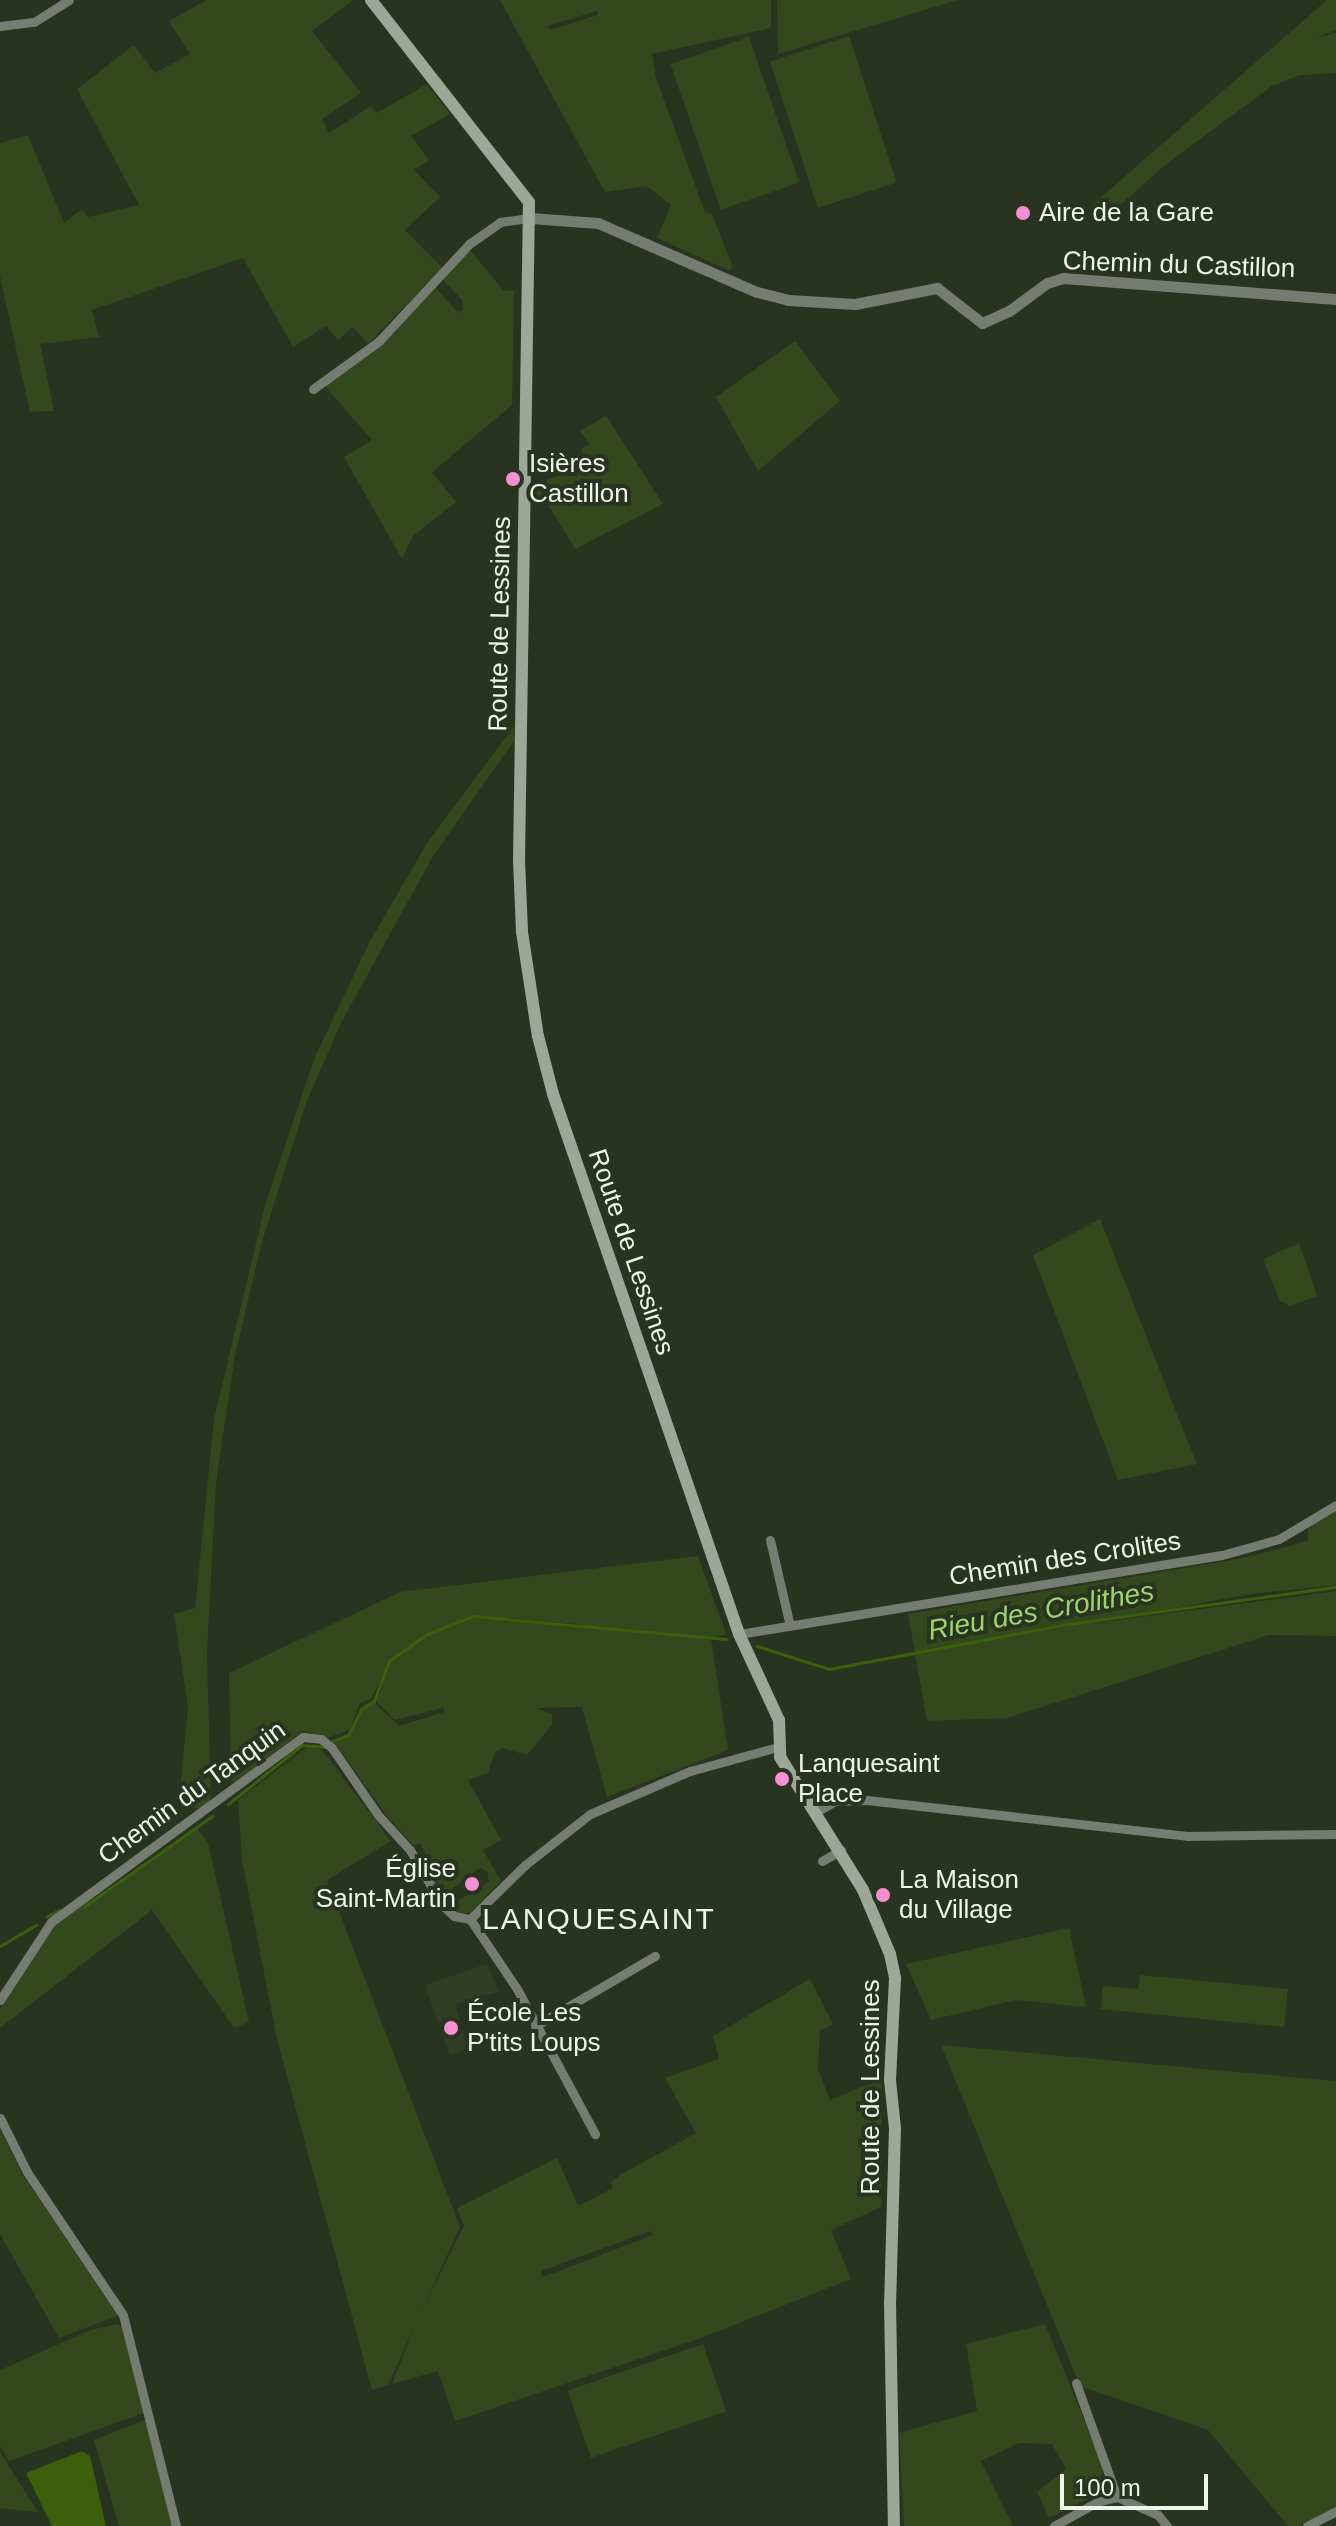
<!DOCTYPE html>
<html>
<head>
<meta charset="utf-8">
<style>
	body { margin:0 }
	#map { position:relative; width:1336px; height:2526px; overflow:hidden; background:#293420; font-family:Arial,sans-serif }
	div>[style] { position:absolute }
	.built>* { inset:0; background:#303e24 }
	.green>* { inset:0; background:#33481d; transform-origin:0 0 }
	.water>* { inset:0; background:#3b5f0a }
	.stream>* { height:3px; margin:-1.5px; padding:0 1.5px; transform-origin:1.5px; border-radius:1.5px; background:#3b5f0a }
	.minor>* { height:9px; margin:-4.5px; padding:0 4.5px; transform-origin:4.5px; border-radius:4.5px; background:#767c72 }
	.tertiary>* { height:11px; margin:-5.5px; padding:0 5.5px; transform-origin:5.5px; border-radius:5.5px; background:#767c72 }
	.secondary>* { height:12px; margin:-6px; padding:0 6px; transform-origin:6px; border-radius:6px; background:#9ea797 }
	.dots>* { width:22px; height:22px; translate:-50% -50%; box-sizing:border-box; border:4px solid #293420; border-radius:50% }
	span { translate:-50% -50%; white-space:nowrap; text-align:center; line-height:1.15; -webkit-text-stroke:8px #293420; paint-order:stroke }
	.poi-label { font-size:26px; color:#eef6e9 }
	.left { translate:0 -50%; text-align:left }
	.right { translate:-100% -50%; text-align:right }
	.street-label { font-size:26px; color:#eef6e9 }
	.water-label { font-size:28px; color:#9fd46d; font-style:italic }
	.quarter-label { font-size:30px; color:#eef6e9; letter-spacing:2px }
	.scale { position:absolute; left:1060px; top:2474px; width:148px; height:36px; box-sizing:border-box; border:4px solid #eef6e9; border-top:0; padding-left:10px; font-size:24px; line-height:28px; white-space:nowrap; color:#eef6e9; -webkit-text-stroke:6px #293420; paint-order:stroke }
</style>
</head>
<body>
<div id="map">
	<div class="built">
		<div style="clip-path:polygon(487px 1964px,499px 1992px,455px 2004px,468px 2049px,450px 2055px,425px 1985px)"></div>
	</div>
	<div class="green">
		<div style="clip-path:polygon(207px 0,353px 0,312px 31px,361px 93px,322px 119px,329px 133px,371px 106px,377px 113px,427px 84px,450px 114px,411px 136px,429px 160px,414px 170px,440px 197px,405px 230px,442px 268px,368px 344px,353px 327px,338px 340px,326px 326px,293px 347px,243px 258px,92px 310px,99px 337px,40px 344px,54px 411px,30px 412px,0 276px,0 143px,28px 135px,64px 223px,82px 209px,88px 217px,139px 205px,77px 89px,134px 45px,155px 73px,190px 54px,169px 21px)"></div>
		<div style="clip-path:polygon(evenodd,500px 0,771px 0,771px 28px,652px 54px,656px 78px,705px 212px,712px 214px,732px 265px,730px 271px,657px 238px,671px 205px,647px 186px,605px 192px,500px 0,597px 11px,598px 15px,550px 30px,547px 26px,597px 11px)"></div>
		<div style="clip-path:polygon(777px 0,958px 0,778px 54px)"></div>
		<div style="clip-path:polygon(1327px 0,1336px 0,1336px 30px,1316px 38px,1336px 33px,1336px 73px,1300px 75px,1272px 86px,1165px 165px,1103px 221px,1090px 207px)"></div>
		<div style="left:849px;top:36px;width:154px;height:83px;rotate:72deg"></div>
		<div style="left:749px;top:37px;width:154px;height:83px;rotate:71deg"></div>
		<div style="clip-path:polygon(469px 249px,504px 291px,514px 290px,512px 405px,432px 472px,456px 502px,413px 536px,402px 559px,344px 457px,372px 440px,324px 385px,381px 346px,435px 287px,458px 313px,463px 310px,462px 300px,442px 279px)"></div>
		<div style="clip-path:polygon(795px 341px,840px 401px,758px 471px,716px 397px)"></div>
		<div style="clip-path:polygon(606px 416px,663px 504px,575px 549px,543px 496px,533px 497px,533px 487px,586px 462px,581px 449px,590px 444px,580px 431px)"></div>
		<div style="clip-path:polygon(514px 726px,514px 741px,433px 856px,342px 1021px,306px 1103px,261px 1245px,235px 1356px,216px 1482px,207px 1652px,211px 1807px,195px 1808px,180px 1790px,188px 1707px,174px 1614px,195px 1608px,214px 1419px,266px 1202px,315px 1057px,369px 943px,427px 843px)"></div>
		<div style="clip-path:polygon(1100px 1219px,1182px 1427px,1197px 1464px,1118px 1480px,1033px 1255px)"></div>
		<div style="clip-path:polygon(1299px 1243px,1317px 1296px,1290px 1306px,1280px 1301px,1263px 1259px)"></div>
		<div style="clip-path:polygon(1336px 1511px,1336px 1585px,1251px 1594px,1088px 1624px,1336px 1591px,1336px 1636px,1269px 1635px,1007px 1718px,927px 1721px,908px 1614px,1243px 1558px,1308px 1541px,1308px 1528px)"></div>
		<div style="clip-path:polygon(evenodd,698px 1556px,726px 1634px,711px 1639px,728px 1750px,607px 1797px,582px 1707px,536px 1708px,552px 1714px,552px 1725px,527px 1755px,502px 1748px,495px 1752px,488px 1773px,468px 1780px,501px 1840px,483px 1850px,501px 1881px,470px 1913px,457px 1913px,447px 1904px,425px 1866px,429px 1860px,420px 1843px,414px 1846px,386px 1815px,333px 1740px,349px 1736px,364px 1707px,375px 1703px,399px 1726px,444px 1712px,443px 1708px,394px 1720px,376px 1701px,383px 1688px,378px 1686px,371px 1699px,360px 1703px,350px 1729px,328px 1738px,302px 1731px,237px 1784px,231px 1781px,229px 1673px,400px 1592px,698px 1556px,502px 1618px,579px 1624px,581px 1627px,503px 1620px,502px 1618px,698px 1556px,480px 1868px,487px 1871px,489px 1882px,454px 1903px,449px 1891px,480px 1868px)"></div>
		<div style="clip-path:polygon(310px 1745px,323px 1751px,391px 1841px,327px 1880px,460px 2227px,388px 2385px,372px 2390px,277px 2039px,242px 1860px,238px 1800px)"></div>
		<div style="clip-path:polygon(197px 1828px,208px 1843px,249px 2022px,234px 2028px,152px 1910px,0 2028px,0 2009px,58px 1922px)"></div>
		<div style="clip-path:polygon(1069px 1928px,1086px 2007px,1016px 2000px,931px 2020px,906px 1964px)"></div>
		<div style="clip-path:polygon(1140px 1975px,1288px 1989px,1284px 2027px,1101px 2009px,1103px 1986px,1138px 1989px)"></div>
		<div style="clip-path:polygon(evenodd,810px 1979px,833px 2025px,820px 2031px,818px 2069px,830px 2100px,882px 2079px,881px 2207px,831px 2230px,851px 2279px,701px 2338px,455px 2421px,438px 2371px,392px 2384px,418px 2318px,464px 2226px,457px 2208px,557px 2158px,578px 2206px,613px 2188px,611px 2182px,620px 2175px,696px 2133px,665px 2078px,719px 2059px,713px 2036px,810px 1979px,650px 2231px,653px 2235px,543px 2277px,541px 2271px,650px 2231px)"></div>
		<div style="clip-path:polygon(941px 2045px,1336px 2081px,1336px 2507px,1299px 2526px,1288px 2526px,1208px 2430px,1080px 2386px)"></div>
		<div style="clip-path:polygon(0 2130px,22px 2174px,120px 2315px,59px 2338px,0 2234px)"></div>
		<div style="clip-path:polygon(117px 2324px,124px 2327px,147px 2412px,9px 2461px,0 2446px,0 2370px,91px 2330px)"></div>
		<div style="clip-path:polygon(1045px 2324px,1104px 2469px,1092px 2497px,1049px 2518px,1037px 2492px,1066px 2469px,1052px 2444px,1019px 2443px,981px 2461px,1013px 2526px,904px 2526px,899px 2433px,977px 2411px,966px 2344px)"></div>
		<div style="left:703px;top:2344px;width:71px;height:143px;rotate:71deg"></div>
		<div style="clip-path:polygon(147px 2419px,172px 2526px,119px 2526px,94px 2440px)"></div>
		<div style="clip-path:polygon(0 2452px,38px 2512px,0 2508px)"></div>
	</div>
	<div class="water">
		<div style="clip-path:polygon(82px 2451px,90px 2456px,106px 2526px,52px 2526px,26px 2473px)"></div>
	</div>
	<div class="stream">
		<div style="left:757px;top:1646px;width:76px;rotate:17.7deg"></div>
		<div style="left:829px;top:1669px;width:243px;rotate:-10.7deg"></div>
		<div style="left:1068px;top:1624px;width:271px;rotate:-7.9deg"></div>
		<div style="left:330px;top:1742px;width:19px;rotate:-21deg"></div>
		<div style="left:348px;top:1735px;width:29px;rotate:-63deg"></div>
		<div style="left:361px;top:1709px;width:15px;rotate:-32deg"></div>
		<div style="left:374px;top:1701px;width:43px;rotate:-69.4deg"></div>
		<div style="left:389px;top:1661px;width:47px;rotate:-35.4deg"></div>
		<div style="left:427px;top:1634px;width:49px;rotate:-21.4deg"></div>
		<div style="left:473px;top:1616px;width:254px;rotate:5.2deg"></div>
		<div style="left:228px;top:1804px;width:95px;rotate:-38.6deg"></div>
		<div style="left:302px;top:1745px;width:21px;rotate:5deg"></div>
		<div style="left:85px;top:1906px;width:156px;rotate:-35.3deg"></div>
		<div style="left:47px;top:1916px;width:14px;rotate:-25deg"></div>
		<div style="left:0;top:1946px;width:42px;rotate:-30.3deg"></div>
	</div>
	<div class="minor">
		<div style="left:0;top:26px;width:34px;rotate:-7deg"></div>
		<div style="left:34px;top:22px;width:41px;rotate:-32.2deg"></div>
		<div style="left:313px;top:389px;width:82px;rotate:-36deg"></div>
		<div style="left:379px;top:341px;width:132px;rotate:-47.1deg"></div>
		<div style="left:469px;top:244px;width:38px;rotate:-35deg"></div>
		<div style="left:500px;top:222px;width:30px;rotate:-8deg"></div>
		<div style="left:770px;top:1540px;width:88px;rotate:76.9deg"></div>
		<div style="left:739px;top:1634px;width:489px;rotate:-9.3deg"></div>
		<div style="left:1222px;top:1555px;width:59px;rotate:-15.7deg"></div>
		<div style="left:1279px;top:1539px;width:66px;rotate:-30.8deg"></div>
		<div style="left:816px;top:1812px;width:22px;rotate:-30deg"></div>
		<div style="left:835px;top:1801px;width:32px;rotate:-2deg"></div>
		<div style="left:867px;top:1800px;width:322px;rotate:6.4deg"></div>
		<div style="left:1187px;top:1836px;width:149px;rotate:-0.8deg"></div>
		<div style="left:822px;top:1861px;width:22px;rotate:-30deg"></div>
		<div style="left:470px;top:1919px;width:77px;rotate:-44.5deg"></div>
		<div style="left:525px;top:1865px;width:83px;rotate:-38.1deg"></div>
		<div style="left:590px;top:1814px;width:109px;rotate:-23.3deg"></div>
		<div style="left:690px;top:1771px;width:91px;rotate:-15.3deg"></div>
		<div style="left:470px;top:1919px;width:84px;rotate:56.1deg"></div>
		<div style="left:517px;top:1989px;width:165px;rotate:61.7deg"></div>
		<div style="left:0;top:2000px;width:93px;rotate:-56.8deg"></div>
		<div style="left:51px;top:1922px;width:313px;rotate:-36.3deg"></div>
		<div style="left:303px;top:1737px;width:18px;rotate:6deg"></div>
		<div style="left:321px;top:1739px;width:14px;rotate:39deg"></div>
		<div style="left:332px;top:1748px;width:81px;rotate:55.5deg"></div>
		<div style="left:378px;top:1815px;width:47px;rotate:47.6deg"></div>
		<div style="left:410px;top:1850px;width:64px;rotate:59.8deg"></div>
		<div style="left:442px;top:1905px;width:16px;rotate:43deg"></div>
		<div style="left:454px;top:1916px;width:16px;rotate:11deg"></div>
		<div style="left:535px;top:2026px;width:139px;rotate:-30.3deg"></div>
		<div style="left:0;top:2118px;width:60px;rotate:63.4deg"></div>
		<div style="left:27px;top:2172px;width:172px;rotate:56.1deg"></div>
		<div style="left:123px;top:2315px;width:218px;rotate:75.9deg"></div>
		<div style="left:1076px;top:2383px;width:121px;rotate:70.2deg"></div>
		<div style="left:1117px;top:2497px;width:45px;rotate:23.7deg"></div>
		<div style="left:1158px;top:2515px;width:14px;rotate:51deg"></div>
		<div style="left:1054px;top:2526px;width:49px;rotate:-29.2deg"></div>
		<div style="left:1097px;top:2502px;width:21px;rotate:-14deg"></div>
		<div style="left:1307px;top:2526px;width:33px;rotate:-27deg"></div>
	</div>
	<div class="tertiary">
		<div style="left:530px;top:218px;width:68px;rotate:4.2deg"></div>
		<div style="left:598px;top:223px;width:173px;rotate:23.5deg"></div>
		<div style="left:757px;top:292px;width:32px;rotate:14deg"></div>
		<div style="left:788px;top:300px;width:67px;rotate:3.4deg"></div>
		<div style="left:855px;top:304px;width:84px;rotate:-11deg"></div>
		<div style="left:937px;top:288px;width:57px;rotate:37.9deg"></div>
		<div style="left:982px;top:323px;width:30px;rotate:-24deg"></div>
		<div style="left:1009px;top:311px;width:47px;rotate:-36.4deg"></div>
		<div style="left:1047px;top:283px;width:17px;rotate:-17deg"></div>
		<div style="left:1063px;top:278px;width:274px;rotate:4.4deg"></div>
	</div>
	<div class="secondary">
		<div style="left:371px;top:0;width:256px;rotate:52deg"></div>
		<div style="left:529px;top:202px;width:658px;rotate:90.87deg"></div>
		<div style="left:519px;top:860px;width:72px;rotate:87.6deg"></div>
		<div style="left:522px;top:932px;width:105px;rotate:81.3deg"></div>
		<div style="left:538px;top:1036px;width:60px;rotate:75.5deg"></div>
		<div style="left:553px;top:1094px;width:571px;rotate:70.99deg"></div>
		<div style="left:739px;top:1634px;width:95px;rotate:65.1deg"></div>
		<div style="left:779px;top:1720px;width:37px;rotate:88deg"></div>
		<div style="left:780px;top:1757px;width:157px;rotate:58deg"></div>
		<div style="left:863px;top:1890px;width:69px;rotate:67.1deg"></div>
		<div style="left:890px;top:1954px;width:25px;rotate:78deg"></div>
		<div style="left:895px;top:1978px;width:102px;rotate:92.8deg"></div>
		<div style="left:890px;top:2080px;width:48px;rotate:84.1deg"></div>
		<div style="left:895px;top:2128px;width:174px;rotate:91.6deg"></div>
		<div style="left:890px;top:2302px;width:224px;rotate:89deg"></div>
	</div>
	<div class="dots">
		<div style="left:1023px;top:213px;background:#f591d2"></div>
		<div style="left:513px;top:479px;background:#f591d2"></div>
		<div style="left:782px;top:1779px;background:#f591d2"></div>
		<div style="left:472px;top:1884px;background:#f591d2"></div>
		<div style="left:883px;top:1895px;background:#f591d2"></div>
		<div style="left:451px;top:2028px;background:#f591d2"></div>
	</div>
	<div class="poi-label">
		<span class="left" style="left:1039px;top:213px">Aire de la Gare</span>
		<span class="left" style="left:529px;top:479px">Isières<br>Castillon</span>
		<span class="left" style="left:798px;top:1779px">Lanquesaint<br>Place</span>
		<span class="right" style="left:456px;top:1884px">Église<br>Saint-Martin</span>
		<span class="left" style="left:899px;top:1895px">La Maison<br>du Village</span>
		<span class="left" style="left:467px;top:2028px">École Les<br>P'tits Loups</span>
	</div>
	<div class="street-label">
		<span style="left:1179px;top:265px;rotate:2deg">Chemin du Castillon</span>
		<span style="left:500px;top:624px;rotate:-89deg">Route de Lessines</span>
		<span style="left:631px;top:1252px;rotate:71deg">Route de Lessines</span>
		<span style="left:1065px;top:1559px;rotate:-9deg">Chemin des Crolites</span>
		<span style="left:192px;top:1793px;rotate:-36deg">Chemin du Tanquin</span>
		<span style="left:871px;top:2087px;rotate:-90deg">Route de Lessines</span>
	</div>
	<div class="water-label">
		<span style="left:1041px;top:1611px;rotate:-10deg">Rieu des Crolithes</span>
	</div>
	<div class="quarter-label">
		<span style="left:599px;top:1919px">LANQUESAINT</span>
	</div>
	<div class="scale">100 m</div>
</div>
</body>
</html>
